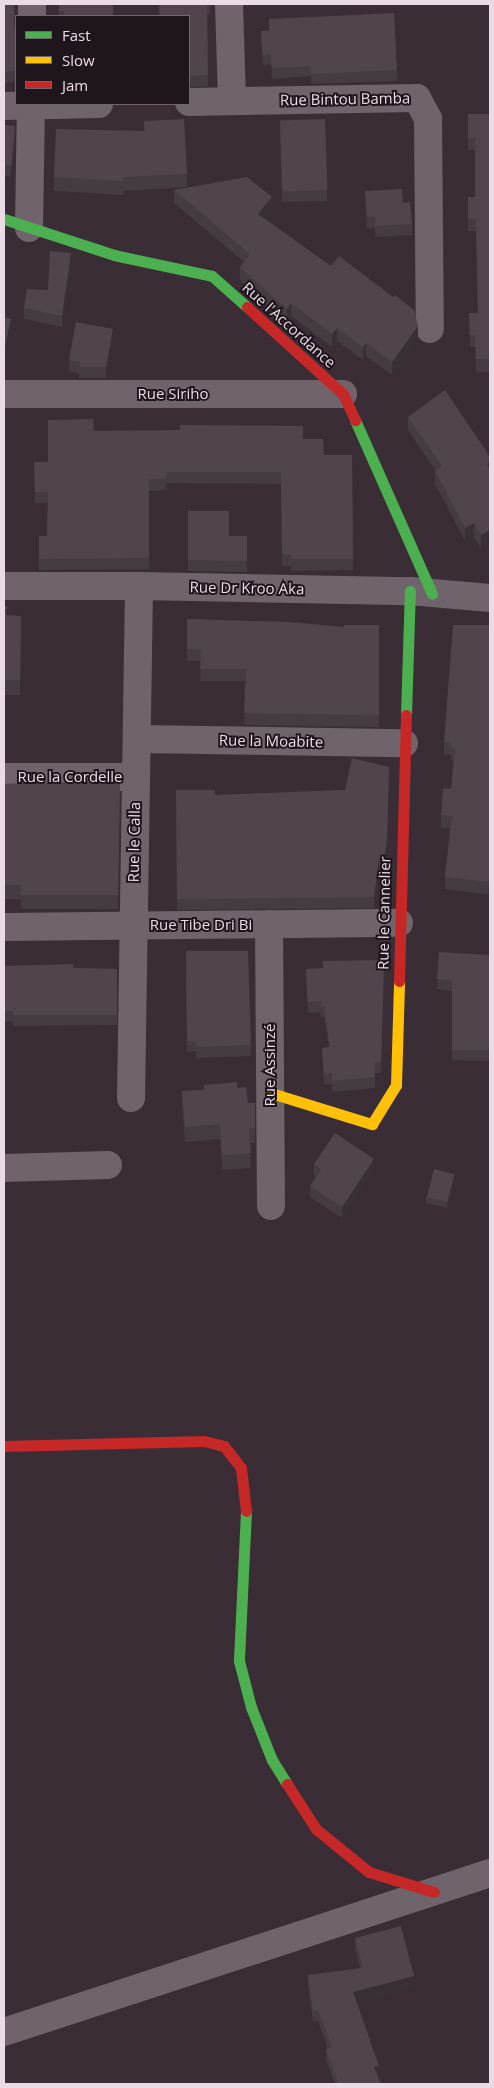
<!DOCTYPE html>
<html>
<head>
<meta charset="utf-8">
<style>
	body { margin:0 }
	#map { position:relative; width:494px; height:2088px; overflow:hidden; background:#3a2d36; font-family:"Open Sans",sans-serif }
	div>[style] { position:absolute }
	.street>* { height:28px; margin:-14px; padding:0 14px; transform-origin:14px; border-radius:14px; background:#70646c }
	.fast>* { height:11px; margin:-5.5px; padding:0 5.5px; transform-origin:5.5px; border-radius:5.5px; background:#4caf50 }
	.slow>* { height:11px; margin:-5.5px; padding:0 5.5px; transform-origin:5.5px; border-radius:5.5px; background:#ffc107 }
	.jam>* { height:11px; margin:-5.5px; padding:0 5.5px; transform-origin:5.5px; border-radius:5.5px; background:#c62828 }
	.wall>* { inset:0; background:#453b42; transform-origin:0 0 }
	.shaded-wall>* { inset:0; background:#383036 }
	.building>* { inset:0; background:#50454d; transform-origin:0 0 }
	span { translate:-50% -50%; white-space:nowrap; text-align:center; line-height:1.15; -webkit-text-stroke:4px #1f151d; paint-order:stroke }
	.street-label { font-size:15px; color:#ebdbe6 }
	.frame { position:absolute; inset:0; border:5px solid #ebdbe6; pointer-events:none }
	.legend { position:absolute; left:15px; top:15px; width:175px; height:90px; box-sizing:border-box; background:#1f151d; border:1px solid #71646d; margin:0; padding:6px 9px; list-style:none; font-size:15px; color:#ebdbe6 }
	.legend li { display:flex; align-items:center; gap:10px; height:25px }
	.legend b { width:25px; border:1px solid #71646d }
</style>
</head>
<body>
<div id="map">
	<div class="street">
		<div style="left:229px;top:4px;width:97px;rotate:88.2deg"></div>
		<div style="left:32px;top:16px;width:12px;rotate:-90deg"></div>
		<div style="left:189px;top:102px;width:228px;rotate:-1deg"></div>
		<div style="left:417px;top:98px;width:24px;rotate:62deg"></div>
		<div style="left:428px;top:119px;width:210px;rotate:89.5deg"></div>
		<div style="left:4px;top:106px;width:95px;rotate:-1.2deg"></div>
		<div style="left:29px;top:228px;width:124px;rotate:-89.1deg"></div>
		<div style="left:4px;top:394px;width:339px"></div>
		<div style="left:4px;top:586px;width:135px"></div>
		<div style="left:139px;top:586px;width:271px;rotate:1.1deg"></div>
		<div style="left:410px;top:591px;width:80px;rotate:5deg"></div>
		<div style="left:137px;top:739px;width:267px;rotate:0.9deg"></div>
		<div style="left:4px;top:777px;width:131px"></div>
		<div style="left:269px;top:924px;width:282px;rotate:89.6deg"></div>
		<div style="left:4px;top:927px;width:395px;rotate:-0.6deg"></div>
		<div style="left:131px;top:1098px;width:512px;rotate:-89.1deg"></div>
		<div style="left:4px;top:1168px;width:104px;rotate:-1.7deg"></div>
		<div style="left:4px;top:2032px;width:511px;rotate:-18.12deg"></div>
	</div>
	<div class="fast">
		<div style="left:4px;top:219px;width:116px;rotate:18.1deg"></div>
		<div style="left:114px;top:255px;width:100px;rotate:12.1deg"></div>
		<div style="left:212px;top:276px;width:47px;rotate:41.5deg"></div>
		<div style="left:355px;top:420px;width:190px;rotate:66.1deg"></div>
		<div style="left:406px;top:715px;width:124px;rotate:-88.2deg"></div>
		<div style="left:246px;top:1511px;width:150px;rotate:92.7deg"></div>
		<div style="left:239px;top:1661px;width:48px;rotate:75.4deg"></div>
		<div style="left:251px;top:1707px;width:57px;rotate:68.4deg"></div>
		<div style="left:272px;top:1760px;width:28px;rotate:58deg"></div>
	</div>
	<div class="slow">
		<div style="left:271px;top:1093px;width:106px;rotate:17.1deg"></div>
		<div style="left:372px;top:1124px;width:46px;rotate:-58.4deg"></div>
		<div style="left:396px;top:1085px;width:104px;rotate:-88.3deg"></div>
	</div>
	<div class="jam">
		<div style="left:247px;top:307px;width:130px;rotate:42.2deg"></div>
		<div style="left:343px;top:394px;width:29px;rotate:65deg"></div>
		<div style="left:399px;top:981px;width:266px;rotate:-88.5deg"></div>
		<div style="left:4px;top:1446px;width:200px;rotate:-1.4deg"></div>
		<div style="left:204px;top:1441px;width:21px;rotate:14deg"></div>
		<div style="left:224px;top:1446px;width:28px;rotate:52deg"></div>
		<div style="left:241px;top:1468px;width:43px;rotate:83.4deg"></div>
		<div style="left:287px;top:1784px;width:54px;rotate:57.2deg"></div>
		<div style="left:316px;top:1829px;width:68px;rotate:39.1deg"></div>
		<div style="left:369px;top:1872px;width:68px;rotate:17.1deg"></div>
	</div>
	<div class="wall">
		<div style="clip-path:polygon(4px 4px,14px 28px,16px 28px,16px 82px,4px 83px)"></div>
		<div style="clip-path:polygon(59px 4px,113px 16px,59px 16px)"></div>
		<div style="clip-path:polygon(159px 4px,210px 4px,210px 14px,207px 14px,208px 86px,189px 87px,189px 16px,159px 16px)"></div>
		<div style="clip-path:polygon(269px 19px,397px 70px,397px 81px,311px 84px,311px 76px,272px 79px,271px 64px,263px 65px,261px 42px,261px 31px,269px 31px)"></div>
		<div style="clip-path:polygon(468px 114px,490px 114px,490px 372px,476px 372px,475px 347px,470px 347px,469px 313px,478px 313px,476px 231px,468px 231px,468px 197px,475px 197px,475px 150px,468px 150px)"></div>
		<div style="clip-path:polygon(144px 121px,187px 174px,187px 187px,123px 191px,123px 195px,54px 191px,54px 177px,144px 131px)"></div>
		<div style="left:4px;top:125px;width:11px;height:51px;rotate:5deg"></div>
		<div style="clip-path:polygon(280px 131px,327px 190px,327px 201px,282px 202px)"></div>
		<div style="clip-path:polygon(174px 190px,272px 210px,265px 218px,418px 339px,392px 375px,366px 356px,363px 360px,337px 341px,332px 347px,291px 316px,287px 322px,240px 280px,240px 267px,244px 262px,174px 203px)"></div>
		<div style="clip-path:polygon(365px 191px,403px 203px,412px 224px,412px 235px,375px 237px,375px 228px,367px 228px)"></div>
		<div style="clip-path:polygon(71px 264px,62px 327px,24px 319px,24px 308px,48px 290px)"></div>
		<div style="clip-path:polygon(113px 340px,106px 378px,79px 378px,79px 373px,69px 371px,69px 360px)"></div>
		<div style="clip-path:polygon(408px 417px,490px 457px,490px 544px,481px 549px,474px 537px,465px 541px,435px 484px,435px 470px,408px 430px)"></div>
		<div style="clip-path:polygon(94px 431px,303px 439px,324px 455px,352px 455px,353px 570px,291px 571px,291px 566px,282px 566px,281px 484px,166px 483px,166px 490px,149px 491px,149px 569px,39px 570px,39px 536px,47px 536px,48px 503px,35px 503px,34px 462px,48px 462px)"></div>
		<div style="clip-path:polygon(188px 511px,229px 536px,247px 536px,247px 572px,188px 571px)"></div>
		<div style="clip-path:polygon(4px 606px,7px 615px,21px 631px,20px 695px,4px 695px)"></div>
		<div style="clip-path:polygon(187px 619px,344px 627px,379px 625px,379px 727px,244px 725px,246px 681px,200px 681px,201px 661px,187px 661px)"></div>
		<div style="clip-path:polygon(490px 625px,490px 895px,445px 889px,445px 877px,450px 828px,441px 828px,441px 815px,451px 789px,454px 761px,451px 760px,451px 755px,444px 754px,444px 742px)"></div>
		<div style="clip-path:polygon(389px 778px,387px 851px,384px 869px,379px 868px,374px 908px,177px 910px,176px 790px,215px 795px,345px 790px)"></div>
		<div style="clip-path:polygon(120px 781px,118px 909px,21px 909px,21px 899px,4px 899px,4px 784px)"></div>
		<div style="clip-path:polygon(186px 951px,251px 1045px,251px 1056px,196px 1058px,196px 1051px,187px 1052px)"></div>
		<div style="clip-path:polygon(439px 952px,490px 995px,490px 1061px,452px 1060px,452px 991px,437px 989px)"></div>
		<div style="clip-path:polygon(323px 961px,384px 971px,381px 1073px,375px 1073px,375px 1088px,332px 1092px,332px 1084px,324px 1085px,322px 1048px,329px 1047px,324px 1017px,321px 1018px,321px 1012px,308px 1013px,306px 980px,306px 969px,323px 968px)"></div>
		<div style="clip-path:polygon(4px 966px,117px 969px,117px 1025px,13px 1026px,13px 1021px,4px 1022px)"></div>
		<div style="clip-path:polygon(237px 1088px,248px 1103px,255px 1103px,255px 1143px,250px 1143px,251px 1168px,222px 1170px,220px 1139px,185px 1142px,182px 1106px,182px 1091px)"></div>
		<div style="clip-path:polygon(314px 1164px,374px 1170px,342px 1218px,310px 1197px,310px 1186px,316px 1177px,314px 1175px)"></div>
		<div style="clip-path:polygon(454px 1180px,447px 1208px,426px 1203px,426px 1197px)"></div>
		<div style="clip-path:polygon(355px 1938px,414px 1986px,357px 2002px,379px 2077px,378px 2077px,381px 2084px,335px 2084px,326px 2060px,326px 2049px,328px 2049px,318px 2021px,313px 2022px,308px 1986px,308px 1975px,360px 1968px,355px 1949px)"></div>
	</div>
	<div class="shaded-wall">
		<div style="clip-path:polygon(272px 197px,272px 210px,258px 227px,258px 214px)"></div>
		<div style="clip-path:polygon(71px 253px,71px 264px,62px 327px,62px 316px)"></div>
		<div style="clip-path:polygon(291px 303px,291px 316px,287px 322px,287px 309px)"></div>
		<div style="clip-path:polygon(11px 319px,11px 330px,4px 360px,4px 350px)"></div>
		<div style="clip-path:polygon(418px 326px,418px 339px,392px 375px,392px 362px)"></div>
		<div style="clip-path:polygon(337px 328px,337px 341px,332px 347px,332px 334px)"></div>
		<div style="clip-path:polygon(113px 329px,113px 340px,106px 378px,106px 367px)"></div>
		<div style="clip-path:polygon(366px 343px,366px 356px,363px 360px,363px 347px)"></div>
		<div style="clip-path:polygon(490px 462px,490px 475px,487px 464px)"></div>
		<div style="clip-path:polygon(474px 523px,474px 537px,465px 541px,465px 528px)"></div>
		<div style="clip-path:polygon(490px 530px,490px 544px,481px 549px,481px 535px)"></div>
		<div style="clip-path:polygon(389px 778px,387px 851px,384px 869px,384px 858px)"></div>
		<div style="clip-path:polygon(379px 857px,379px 868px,374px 908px,374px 897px)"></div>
		<div style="clip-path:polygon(374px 1159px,374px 1170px,342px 1218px,342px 1207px)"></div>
		<div style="clip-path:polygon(454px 1174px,454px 1180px,447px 1208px,447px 1203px)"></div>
		<div style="clip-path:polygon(414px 1976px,414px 1986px,353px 2003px,353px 1992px)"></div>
		<div style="clip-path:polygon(379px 2066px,379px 2077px,374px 2078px,374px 2067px)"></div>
	</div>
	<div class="building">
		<div style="clip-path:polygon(4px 4px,14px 4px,14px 28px,16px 28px,16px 71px,4px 72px)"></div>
		<div style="clip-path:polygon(59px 4px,113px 4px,113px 16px,64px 16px,64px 11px,59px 11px)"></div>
		<div style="clip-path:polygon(159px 4px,207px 4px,208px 75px,189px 76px,189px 16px,160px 16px)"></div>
		<div style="clip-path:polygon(394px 13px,397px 70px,311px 74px,311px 66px,272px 68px,271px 54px,263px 55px,261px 31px,269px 31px,269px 19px)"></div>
		<div style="clip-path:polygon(468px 114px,490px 114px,490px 359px,476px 359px,475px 335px,470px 335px,469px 313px,478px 313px,476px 219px,468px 218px,468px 197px,475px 197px,475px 138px,468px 138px)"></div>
		<div style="clip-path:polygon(184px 119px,187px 174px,123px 177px,123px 181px,54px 177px,56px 129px,145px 131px,144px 121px)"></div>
		<div style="left:325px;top:119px;width:71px;height:45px;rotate:88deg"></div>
		<div style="left:4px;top:125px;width:11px;height:40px;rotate:5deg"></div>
		<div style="clip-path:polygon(247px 177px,272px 197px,258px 214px,331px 266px,339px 256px,393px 297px,395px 295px,414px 310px,418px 326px,392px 362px,366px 343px,363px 347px,337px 328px,332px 334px,291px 303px,287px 309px,282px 305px,240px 267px,250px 254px,174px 190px)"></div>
		<div style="clip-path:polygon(402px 189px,403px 203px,410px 202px,412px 224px,375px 226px,375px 217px,367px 217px,365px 191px)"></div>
		<div style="clip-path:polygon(50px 251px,71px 253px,62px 316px,24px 308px,27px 289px,48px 290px)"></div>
		<div style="clip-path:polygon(4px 317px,11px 319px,4px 350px)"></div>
		<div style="clip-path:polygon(76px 322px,113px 329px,106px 367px,79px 367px,80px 362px,69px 360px)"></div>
		<div style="clip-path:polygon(445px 390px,490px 457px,490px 462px,487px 464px,490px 470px,490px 530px,481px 535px,474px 523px,465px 528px,435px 470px,442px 466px,408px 417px)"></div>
		<div style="clip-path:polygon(93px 419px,94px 431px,180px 430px,180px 425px,303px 426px,303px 439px,323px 439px,324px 455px,352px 455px,353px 559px,291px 559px,291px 554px,282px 554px,281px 472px,166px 472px,166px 479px,149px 479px,149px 558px,39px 559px,39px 536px,47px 536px,48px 492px,35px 492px,34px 462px,48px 462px,48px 420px)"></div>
		<div style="clip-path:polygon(188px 511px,229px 511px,229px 536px,247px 536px,247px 561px,188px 560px)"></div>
		<div style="clip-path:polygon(4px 606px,7px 606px,6px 615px,21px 616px,20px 680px,4px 680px)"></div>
		<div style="clip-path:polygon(187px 619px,289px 622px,344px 627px,344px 625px,379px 625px,379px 715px,244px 713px,246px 669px,200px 669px,201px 649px,187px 649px)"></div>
		<div style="clip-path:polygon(453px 625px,490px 625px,490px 882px,445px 877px,452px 816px,441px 815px,443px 788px,451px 789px,455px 748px,451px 748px,451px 742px,444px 742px)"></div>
		<div style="clip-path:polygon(352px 758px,389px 767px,387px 840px,384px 858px,379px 857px,374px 897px,177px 899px,176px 790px,215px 790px,215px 795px,345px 790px)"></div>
		<div style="clip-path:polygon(120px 781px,118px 895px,21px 895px,21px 885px,4px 885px,4px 784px)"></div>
		<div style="clip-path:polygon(186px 951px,248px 951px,251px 1045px,196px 1047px,196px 1041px,187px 1041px)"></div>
		<div style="clip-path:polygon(439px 952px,490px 955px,490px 976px,489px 995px,490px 995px,490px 1050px,452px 1050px,452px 980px,437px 979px)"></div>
		<div style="clip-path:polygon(384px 960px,381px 1062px,374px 1063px,375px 1077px,332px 1081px,332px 1073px,324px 1074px,322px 1048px,330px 1047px,324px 1006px,321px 1007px,321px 1001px,308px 1002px,306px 969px,324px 968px,323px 961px)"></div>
		<div style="clip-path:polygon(73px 964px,73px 968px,117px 969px,117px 1015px,13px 1015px,13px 1011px,4px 1011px,4px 966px)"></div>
		<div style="clip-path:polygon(237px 1082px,237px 1088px,246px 1087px,248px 1103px,255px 1103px,255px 1128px,249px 1128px,251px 1153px,222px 1155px,220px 1124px,185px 1127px,182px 1091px,204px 1090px,204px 1085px)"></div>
		<div style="clip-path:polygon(335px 1133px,374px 1159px,342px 1207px,310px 1186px,321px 1169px,314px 1164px)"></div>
		<div style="left:434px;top:1169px;width:21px;height:29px;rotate:14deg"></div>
		<div style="clip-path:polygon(401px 1926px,414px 1976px,353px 1992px,379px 2066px,374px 2067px,381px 2084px,339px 2084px,326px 2049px,332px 2047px,318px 2010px,313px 2011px,308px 1975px,363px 1968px,355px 1938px)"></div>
	</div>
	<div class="street-label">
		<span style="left:345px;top:99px;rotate:-1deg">Rue Bintou Bamba</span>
		<span style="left:289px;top:325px;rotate:42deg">Rue l'Accordance</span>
		<span style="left:173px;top:394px">Rue Siriho</span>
		<span style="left:247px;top:588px;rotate:1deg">Rue Dr Kroo Aka</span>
		<span style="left:271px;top:741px;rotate:1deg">Rue la Moabite</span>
		<span style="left:70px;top:777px">Rue la Cordelle</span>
		<span style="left:134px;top:842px;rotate:-89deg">Rue le Calla</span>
		<span style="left:384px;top:913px;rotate:-89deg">Rue le Cannelier</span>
		<span style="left:201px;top:925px">Rue Tibe Dri Bi</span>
		<span style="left:270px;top:1065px;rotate:-90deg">Rue Assinzé</span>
	</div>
	<div class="frame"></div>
	<ul class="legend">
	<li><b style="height:6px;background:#4caf50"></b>Fast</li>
	<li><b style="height:6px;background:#ffc107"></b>Slow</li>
	<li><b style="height:6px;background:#c62828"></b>Jam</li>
	</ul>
</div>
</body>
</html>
